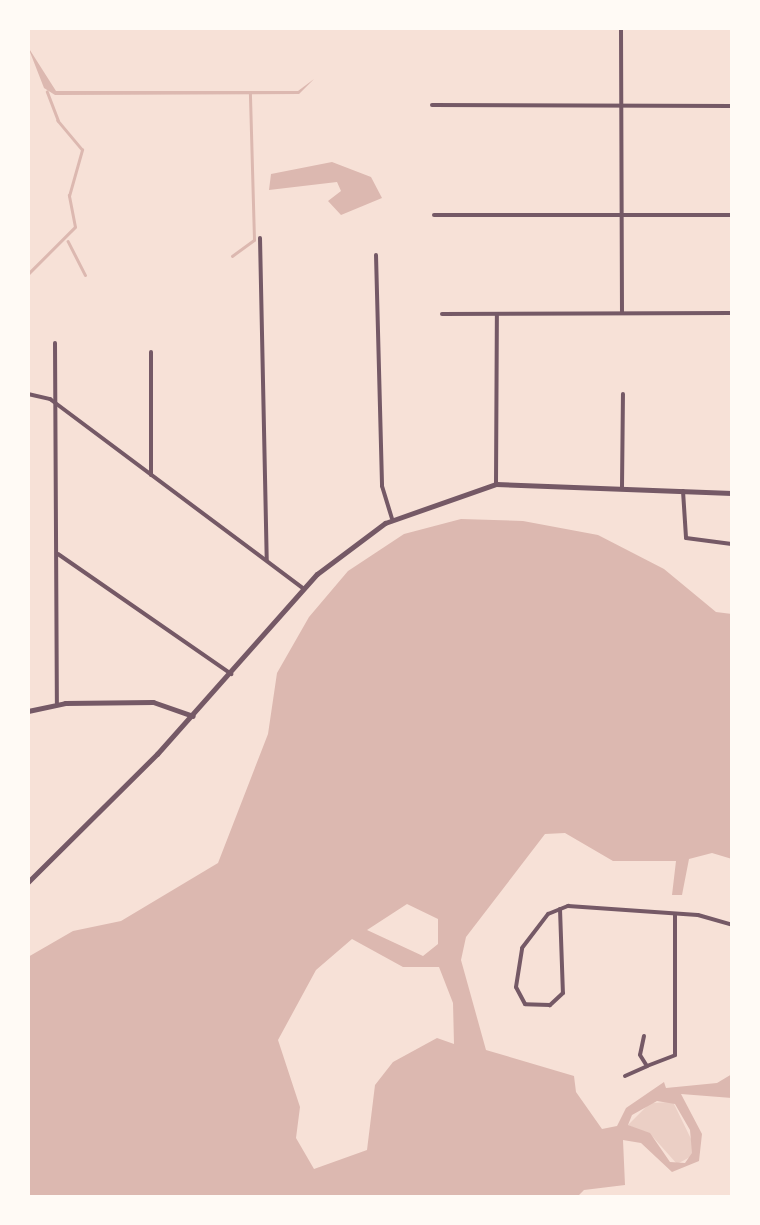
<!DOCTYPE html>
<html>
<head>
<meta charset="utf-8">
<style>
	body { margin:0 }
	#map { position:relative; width:760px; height:1225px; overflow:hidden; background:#f7e1d7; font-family:"IBM Plex Sans",sans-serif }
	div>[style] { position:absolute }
	.green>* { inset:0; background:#ebcfc5 }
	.water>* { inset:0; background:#dcb8b0 }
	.stream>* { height:2.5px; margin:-1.25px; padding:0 1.25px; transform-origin:1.25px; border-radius:1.25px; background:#dcb8b0 }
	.minor>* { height:4px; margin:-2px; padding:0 2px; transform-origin:2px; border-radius:2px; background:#755966 }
	.tertiary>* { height:5px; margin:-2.5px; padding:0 2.5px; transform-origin:2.5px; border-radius:2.5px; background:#755966 }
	span { translate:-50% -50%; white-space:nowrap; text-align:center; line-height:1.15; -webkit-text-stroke:10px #fffaf5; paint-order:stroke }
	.frame { position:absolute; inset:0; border:30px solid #fffaf5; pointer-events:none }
</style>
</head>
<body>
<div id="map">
	<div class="green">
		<div style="clip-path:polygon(673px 1102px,692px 1141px,692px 1156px,677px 1164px,653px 1137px,628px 1125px,650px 1103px)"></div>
	</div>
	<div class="water">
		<div style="clip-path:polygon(28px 47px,56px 91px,298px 91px,314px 79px,299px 94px,55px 95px,44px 88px)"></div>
		<div style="clip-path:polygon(332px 162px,371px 177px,382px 198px,341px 215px,328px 201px,341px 191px,337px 182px,269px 190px,271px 174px)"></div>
		<div style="clip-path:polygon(evenodd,461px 519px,523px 521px,598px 535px,664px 569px,716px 612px,732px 614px,732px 859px,712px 853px,689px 859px,682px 895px,672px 895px,676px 861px,613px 861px,565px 833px,545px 834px,466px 937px,461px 960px,486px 1050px,574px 1076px,576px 1092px,602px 1129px,617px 1126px,626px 1108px,664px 1082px,666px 1088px,717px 1083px,732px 1074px,732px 1098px,681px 1094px,702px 1134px,699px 1161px,672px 1172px,641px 1143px,623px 1140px,625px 1185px,584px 1190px,577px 1197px,28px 1197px,28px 957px,73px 931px,121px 921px,218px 863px,268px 734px,277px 673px,309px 617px,348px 571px,404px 534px,461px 519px,407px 904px,438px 919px,438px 944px,423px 956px,367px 930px,407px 904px,461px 519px,352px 939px,403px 967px,439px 967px,453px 1003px,454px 1044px,437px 1038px,393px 1062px,375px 1085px,367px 1150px,314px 1169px,296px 1138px,300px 1107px,278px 1040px,316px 970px,352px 939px,461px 519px,657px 1101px,675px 1104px,690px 1130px,692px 1153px,685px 1163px,670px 1162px,650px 1133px,628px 1125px,632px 1115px,657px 1101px)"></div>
	</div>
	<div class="stream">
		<div style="left:68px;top:241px;width:38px;rotate:63deg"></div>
		<div style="left:232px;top:256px;width:27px;rotate:-36deg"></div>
		<div style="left:254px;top:240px;width:146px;rotate:-91.6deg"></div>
		<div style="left:28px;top:274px;width:66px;rotate:-45deg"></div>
		<div style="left:75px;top:227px;width:32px;rotate:-101deg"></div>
		<div style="left:69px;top:196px;width:48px;rotate:-74.2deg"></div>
		<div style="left:82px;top:150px;width:38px;rotate:-130deg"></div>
		<div style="left:58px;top:121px;width:31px;rotate:-111deg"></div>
	</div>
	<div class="minor">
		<div style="left:621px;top:28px;width:285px;rotate:89.8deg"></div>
		<div style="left:432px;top:105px;width:300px;rotate:0.2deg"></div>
		<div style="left:434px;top:215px;width:298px"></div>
		<div style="left:260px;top:238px;width:322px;rotate:88.8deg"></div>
		<div style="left:376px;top:255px;width:231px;rotate:88.5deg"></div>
		<div style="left:382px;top:486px;width:34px;rotate:73deg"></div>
		<div style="left:442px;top:314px;width:290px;rotate:-0.2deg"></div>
		<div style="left:55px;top:343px;width:360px;rotate:89.7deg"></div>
		<div style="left:151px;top:352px;width:123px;rotate:90deg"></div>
		<div style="left:28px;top:394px;width:23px;rotate:13deg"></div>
		<div style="left:50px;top:399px;width:317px;rotate:36.8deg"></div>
		<div style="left:496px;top:484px;width:170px;rotate:-89.7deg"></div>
		<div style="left:622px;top:487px;width:93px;rotate:-89.4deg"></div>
		<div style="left:683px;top:491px;width:47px;rotate:86.3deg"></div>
		<div style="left:686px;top:538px;width:46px;rotate:7.4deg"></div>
		<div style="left:58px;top:554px;width:211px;rotate:34.7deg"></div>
		<div style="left:560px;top:909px;width:84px;rotate:88deg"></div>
		<div style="left:563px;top:993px;width:18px;rotate:137deg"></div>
		<div style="left:550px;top:1005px;width:25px;rotate:-178deg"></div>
		<div style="left:525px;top:1004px;width:19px;rotate:-118deg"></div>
		<div style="left:516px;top:987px;width:39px;rotate:-81deg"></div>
		<div style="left:522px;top:948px;width:43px;rotate:-52.6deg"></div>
		<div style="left:548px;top:914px;width:22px;rotate:-22deg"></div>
		<div style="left:568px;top:906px;width:130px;rotate:4deg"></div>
		<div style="left:698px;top:915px;width:35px;rotate:16deg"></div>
		<div style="left:644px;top:1036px;width:19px;rotate:102deg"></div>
		<div style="left:640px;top:1055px;width:13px;rotate:58deg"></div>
		<div style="left:647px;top:1066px;width:30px;rotate:-21deg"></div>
		<div style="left:675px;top:1055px;width:141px;rotate:-90deg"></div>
		<div style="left:625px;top:1076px;width:24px;rotate:-24deg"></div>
	</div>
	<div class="tertiary">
		<div style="left:28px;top:711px;width:38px;rotate:-12deg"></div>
		<div style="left:65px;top:703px;width:88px;rotate:-0.7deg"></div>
		<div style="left:153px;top:702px;width:42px;rotate:19.3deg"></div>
		<div style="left:28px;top:882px;width:182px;rotate:-44.8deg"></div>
		<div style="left:157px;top:754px;width:241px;rotate:-48.4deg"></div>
		<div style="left:317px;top:574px;width:85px;rotate:-36.9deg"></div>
		<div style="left:385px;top:523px;width:118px;rotate:-19.4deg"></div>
		<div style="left:496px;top:484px;width:236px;rotate:2.2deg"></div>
	</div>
	<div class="frame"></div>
</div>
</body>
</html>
